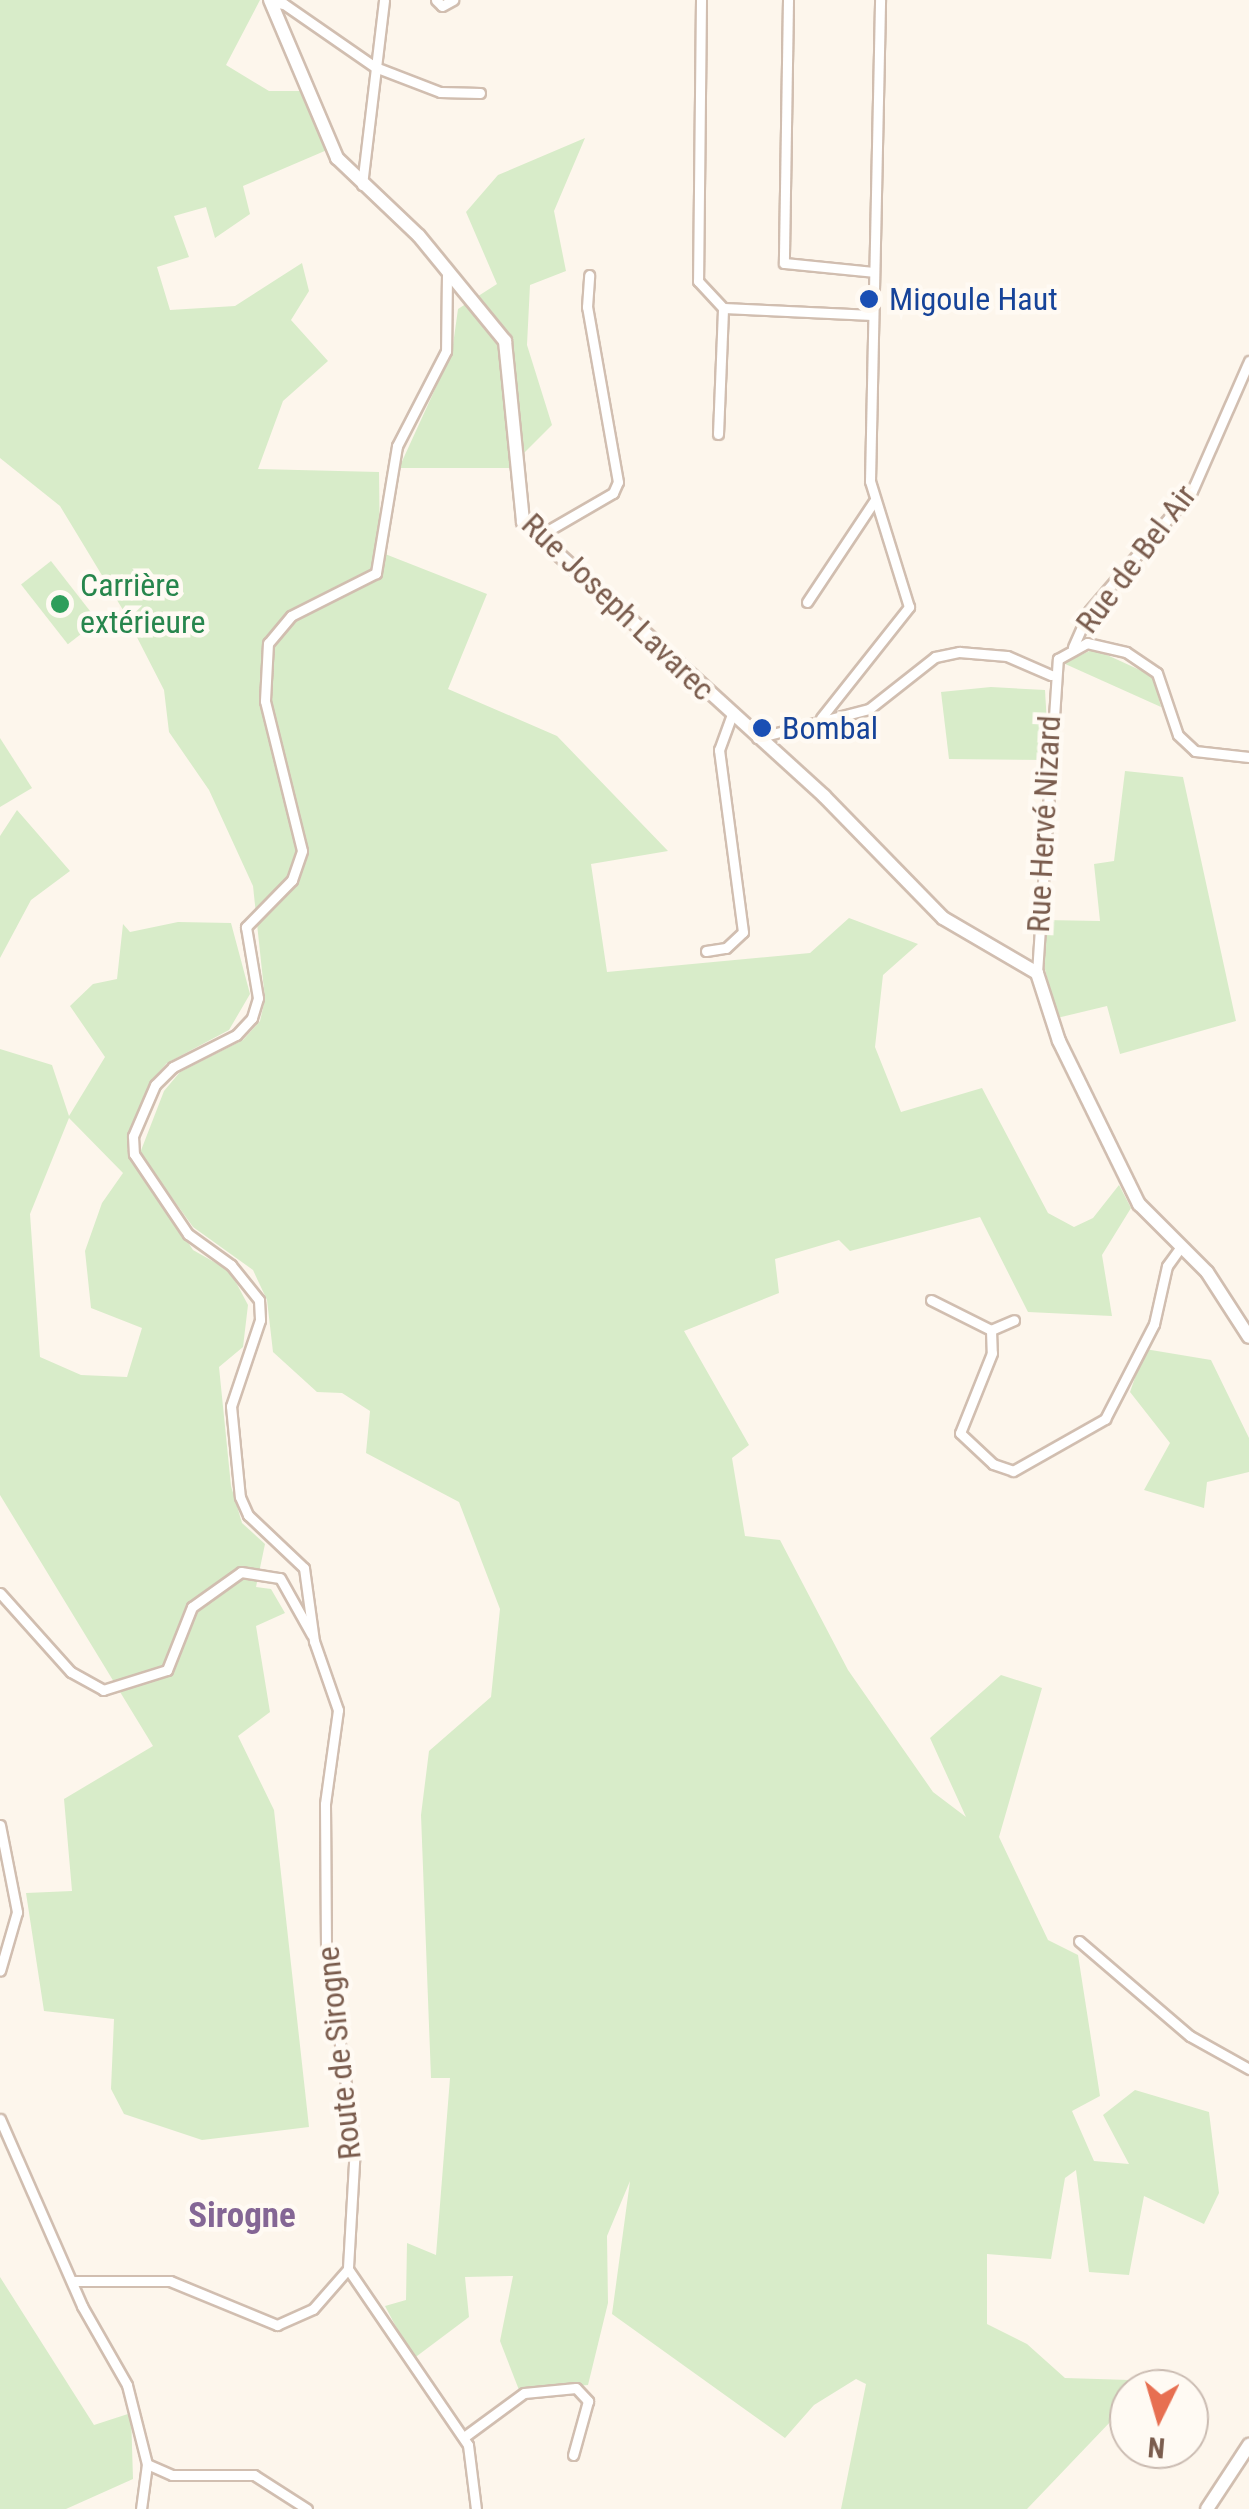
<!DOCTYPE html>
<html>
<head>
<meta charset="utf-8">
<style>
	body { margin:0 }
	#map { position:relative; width:1249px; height:2509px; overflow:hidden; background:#fdf6ec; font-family:"Roboto Condensed",sans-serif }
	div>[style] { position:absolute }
	.green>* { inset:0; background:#d8ecc9; transform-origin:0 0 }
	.roads { filter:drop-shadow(2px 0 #d1beb0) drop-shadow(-2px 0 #d1beb0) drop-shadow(0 2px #d1beb0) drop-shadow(0 -2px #d1beb0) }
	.street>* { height:9px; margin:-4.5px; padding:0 4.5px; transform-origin:4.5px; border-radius:4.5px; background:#fff }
	.secondary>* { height:12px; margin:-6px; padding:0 6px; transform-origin:6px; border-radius:6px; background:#fff }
	.dots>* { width:28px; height:28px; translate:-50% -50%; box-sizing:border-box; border:5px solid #fffaf3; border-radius:50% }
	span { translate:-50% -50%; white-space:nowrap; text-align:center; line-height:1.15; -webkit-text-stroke:9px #fffaf3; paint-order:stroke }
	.transit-label { font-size:32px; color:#164399 }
	.left { translate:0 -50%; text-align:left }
	.street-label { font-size:32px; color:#7a5c4d }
	.leisure-label { font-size:32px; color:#27864d }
	.neighbourhood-label { font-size:35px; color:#846695; font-weight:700 }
	.north { position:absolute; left:1109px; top:2369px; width:100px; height:100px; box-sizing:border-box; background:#fffaf3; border:2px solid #cabbb1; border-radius:50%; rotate:185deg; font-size:28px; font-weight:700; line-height:40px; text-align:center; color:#7a5c4d }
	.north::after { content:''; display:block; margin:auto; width:35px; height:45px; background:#e76f51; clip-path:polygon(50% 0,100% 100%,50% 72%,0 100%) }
</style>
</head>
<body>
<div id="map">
	<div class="green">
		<div style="clip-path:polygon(0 0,260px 0,226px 65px,269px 91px,301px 91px,327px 150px,243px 186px,250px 214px,215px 238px,206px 207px,174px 216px,189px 257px,157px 267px,170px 310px,235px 306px,302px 263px,309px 291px,291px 320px,328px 361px,283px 401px,258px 469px,379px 472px,380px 552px,487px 594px,448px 689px,557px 736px,668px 851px,591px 864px,607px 972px,810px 953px,849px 918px,918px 944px,883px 975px,875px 1047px,901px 1112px,982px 1088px,1048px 1213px,1074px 1227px,1093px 1218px,1119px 1185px,1131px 1208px,1102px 1255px,1112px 1316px,1028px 1312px,980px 1217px,850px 1251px,839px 1240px,775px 1259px,779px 1293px,684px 1331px,749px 1445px,732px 1458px,745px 1536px,780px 1540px,848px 1670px,933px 1792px,966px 1817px,930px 1738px,1001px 1675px,1042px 1688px,999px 1837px,1048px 1940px,1078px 1955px,1100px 2096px,1072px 2111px,1094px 2161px,1129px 2164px,1103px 2115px,1135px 2090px,1209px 2112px,1219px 2193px,1204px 2224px,1144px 2196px,1129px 2275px,1089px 2272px,1076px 2170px,1065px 2178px,1051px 2259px,987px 2254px,987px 2324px,1027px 2344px,1065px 2378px,1130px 2380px,1112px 2420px,1027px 2509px,841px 2509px,866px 2384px,856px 2379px,814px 2405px,785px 2438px,612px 2314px,630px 2181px,607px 2236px,608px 2303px,588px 2385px,519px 2390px,500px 2341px,513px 2276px,465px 2277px,469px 2317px,413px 2359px,385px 2306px,406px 2300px,407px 2243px,436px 2255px,450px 2078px,431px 2078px,421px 1815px,429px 1751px,491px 1697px,500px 1609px,459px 1502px,366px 1453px,370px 1411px,342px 1393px,317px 1392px,273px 1352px,267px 1300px,253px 1270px,193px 1227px,140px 1153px,164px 1091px,180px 1072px,243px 1040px,260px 1021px,265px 999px,253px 886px,209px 790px,169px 732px,164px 690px,123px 610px,60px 506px,0 458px)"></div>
		<div style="clip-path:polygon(585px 138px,554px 211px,566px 271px,530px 285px,527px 345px,552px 425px,509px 468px,399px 468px,452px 352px,458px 309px,497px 284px,466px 212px,498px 175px)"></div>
		<div style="left:51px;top:561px;width:76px;height:38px;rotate:52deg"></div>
		<div style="clip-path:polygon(1094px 649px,1153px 676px,1161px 707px,1063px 663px)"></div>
		<div style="clip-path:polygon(991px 687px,1045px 690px,1049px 760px,949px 759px,941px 692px)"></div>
		<div style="clip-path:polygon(0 738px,32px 788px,0 807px)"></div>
		<div style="clip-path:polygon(1125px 771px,1183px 777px,1236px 1021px,1120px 1054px,1107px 1006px,1057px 1018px,1041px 953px,1044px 920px,1100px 921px,1094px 864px,1114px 861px)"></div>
		<div style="clip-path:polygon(17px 810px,70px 871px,31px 900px,0 958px,0 836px)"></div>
		<div style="clip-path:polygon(evenodd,178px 922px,231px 923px,250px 994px,229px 1030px,167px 1063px,150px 1082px,127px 1149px,193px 1250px,230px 1271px,248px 1305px,243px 1347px,219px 1367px,231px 1486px,242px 1523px,265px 1544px,256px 1587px,271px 1589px,285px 1613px,256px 1626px,270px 1712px,238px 1736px,274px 1810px,309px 2127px,202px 2140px,124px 2114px,111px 2089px,114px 2019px,44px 2011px,26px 1893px,72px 1891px,64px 1799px,153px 1746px,0 1495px,0 1049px,52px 1065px,69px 1116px,105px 1057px,70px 1006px,93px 984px,117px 979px,123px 924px,130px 932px,178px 922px,69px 1118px,123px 1173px,102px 1203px,85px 1251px,91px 1308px,142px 1328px,127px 1377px,81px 1375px,40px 1357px,30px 1214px,69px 1118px)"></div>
		<div style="clip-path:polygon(1145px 1349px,1211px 1360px,1249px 1438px,1249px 1472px,1207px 1482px,1204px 1508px,1144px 1490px,1170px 1443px,1130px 1392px)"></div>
		<div style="clip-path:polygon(0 2277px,94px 2425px,131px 2413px,133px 2479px,66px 2509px,0 2509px)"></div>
	</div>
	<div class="roads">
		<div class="street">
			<div style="left:436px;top:0;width:8px;rotate:45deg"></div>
			<div style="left:442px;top:6px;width:13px;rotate:-29deg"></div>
			<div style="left:701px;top:0;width:281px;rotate:90.6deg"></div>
			<div style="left:698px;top:281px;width:37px;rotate:47deg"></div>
			<div style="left:723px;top:308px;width:150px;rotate:2.7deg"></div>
			<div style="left:788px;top:0;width:263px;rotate:90.9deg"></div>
			<div style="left:784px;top:263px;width:90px;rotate:5.7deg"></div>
			<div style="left:270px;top:2px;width:14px;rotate:8deg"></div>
			<div style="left:284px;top:4px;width:111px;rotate:34.7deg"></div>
			<div style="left:375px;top:67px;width:70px;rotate:21deg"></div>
			<div style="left:440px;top:92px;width:40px;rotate:1.4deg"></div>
			<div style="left:362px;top:185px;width:186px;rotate:-83.2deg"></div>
			<div style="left:447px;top:274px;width:77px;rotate:90.7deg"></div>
			<div style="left:446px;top:351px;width:107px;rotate:117.3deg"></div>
			<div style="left:397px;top:446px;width:129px;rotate:99.4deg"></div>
			<div style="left:376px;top:573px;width:95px;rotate:153.2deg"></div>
			<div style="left:291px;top:616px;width:35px;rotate:130deg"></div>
			<div style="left:268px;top:643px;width:58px;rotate:93deg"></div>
			<div style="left:265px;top:701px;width:154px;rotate:76.1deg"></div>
			<div style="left:302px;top:851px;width:31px;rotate:109deg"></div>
			<div style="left:292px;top:880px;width:66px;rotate:134.4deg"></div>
			<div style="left:246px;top:927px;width:72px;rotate:80.4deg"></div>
			<div style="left:258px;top:998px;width:21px;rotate:107deg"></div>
			<div style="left:252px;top:1018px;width:23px;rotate:133deg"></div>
			<div style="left:236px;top:1035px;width:71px;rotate:153.1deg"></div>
			<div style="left:173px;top:1067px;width:25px;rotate:135deg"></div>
			<div style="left:155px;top:1085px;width:56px;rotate:113.3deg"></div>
			<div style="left:133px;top:1136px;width:18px;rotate:87deg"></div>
			<div style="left:134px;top:1154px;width:97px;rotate:56deg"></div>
			<div style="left:188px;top:1234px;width:53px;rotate:35.8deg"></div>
			<div style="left:231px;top:1265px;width:45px;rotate:51.3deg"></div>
			<div style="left:259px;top:1300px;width:20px;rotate:87deg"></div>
			<div style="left:260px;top:1320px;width:91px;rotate:108.6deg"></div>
			<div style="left:231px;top:1406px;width:91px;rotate:84.4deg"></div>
			<div style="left:240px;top:1497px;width:20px;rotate:66deg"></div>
			<div style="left:248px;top:1515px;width:77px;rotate:43.4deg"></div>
			<div style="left:304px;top:1568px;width:74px;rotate:82.2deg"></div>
			<div style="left:314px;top:1641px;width:73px;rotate:70.8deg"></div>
			<div style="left:338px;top:1710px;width:95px;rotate:97.9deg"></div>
			<div style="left:325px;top:1804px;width:144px;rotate:89.6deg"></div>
			<div style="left:326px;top:1948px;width:200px;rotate:81.7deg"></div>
			<div style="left:355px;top:2146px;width:123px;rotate:93.3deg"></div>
			<div style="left:348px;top:2269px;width:213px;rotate:55.7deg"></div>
			<div style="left:468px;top:2445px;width:64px;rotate:82.9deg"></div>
			<div style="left:718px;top:434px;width:126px;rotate:-87.7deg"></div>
			<div style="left:537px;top:537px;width:88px;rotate:-30.1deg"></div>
			<div style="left:613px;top:493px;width:12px;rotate:-66deg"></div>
			<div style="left:618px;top:482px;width:178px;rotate:-100deg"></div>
			<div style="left:587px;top:307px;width:32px;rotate:-86deg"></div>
			<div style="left:807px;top:602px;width:121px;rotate:-56.4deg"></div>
			<div style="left:1073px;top:647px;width:39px;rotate:-66deg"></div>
			<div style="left:1089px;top:611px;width:158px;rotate:-49.4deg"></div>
			<div style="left:1192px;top:491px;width:142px;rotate:-66.3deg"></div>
			<div style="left:821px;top:718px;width:142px;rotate:-51.6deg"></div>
			<div style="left:909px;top:607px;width:132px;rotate:-107.2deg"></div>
			<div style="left:870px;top:481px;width:481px;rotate:-88.8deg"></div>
			<div style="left:757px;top:738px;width:116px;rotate:-14.5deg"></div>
			<div style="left:869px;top:709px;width:84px;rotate:-38.2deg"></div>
			<div style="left:935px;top:657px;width:25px;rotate:-12deg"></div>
			<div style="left:959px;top:652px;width:48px;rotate:4.8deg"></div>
			<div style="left:1007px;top:656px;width:48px;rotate:23.4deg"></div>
			<div style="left:706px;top:951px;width:20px;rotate:-9deg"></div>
			<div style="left:726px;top:948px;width:23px;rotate:-43deg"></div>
			<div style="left:743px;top:932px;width:184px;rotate:-97.5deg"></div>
			<div style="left:719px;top:750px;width:35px;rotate:-70deg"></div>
			<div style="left:1037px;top:973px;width:315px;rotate:-86.2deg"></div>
			<div style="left:1058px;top:659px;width:33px;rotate:-29deg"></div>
			<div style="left:1087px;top:643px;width:40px;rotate:13deg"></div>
			<div style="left:1126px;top:652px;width:37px;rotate:34deg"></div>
			<div style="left:1157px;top:673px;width:65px;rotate:71.3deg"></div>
			<div style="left:1178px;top:735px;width:23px;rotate:43deg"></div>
			<div style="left:1195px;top:751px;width:54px;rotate:6.3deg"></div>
			<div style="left:931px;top:1300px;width:67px;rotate:26.6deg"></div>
			<div style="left:991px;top:1330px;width:23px;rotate:88deg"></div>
			<div style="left:992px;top:1353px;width:86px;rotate:111.8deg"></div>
			<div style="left:960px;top:1433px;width:45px;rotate:43.2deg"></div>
			<div style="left:993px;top:1464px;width:21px;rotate:19deg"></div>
			<div style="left:1013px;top:1471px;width:106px;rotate:-29.5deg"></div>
			<div style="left:1105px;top:1419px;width:107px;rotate:-62.7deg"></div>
			<div style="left:1154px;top:1324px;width:59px;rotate:-77.4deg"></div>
			<div style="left:1167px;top:1266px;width:22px;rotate:-54deg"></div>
			<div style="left:991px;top:1330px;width:25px;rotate:-23deg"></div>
			<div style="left:0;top:1593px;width:106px;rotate:48.1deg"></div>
			<div style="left:71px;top:1672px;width:37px;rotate:29deg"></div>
			<div style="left:103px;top:1690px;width:67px;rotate:-17.4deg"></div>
			<div style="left:167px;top:1670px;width:68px;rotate:-68.4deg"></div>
			<div style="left:192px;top:1607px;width:60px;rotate:-35.5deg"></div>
			<div style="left:241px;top:1572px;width:39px;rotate:9deg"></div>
			<div style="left:280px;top:1578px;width:65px;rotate:60.7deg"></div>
			<div style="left:0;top:1825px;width:89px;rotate:78.9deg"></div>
			<div style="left:17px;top:1912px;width:61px;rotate:106.1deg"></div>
			<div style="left:1079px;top:1941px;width:146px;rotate:40.6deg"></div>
			<div style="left:1190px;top:2036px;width:68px;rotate:29.2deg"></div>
			<div style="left:0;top:2119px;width:204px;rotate:66.3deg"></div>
			<div style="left:82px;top:2306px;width:91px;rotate:60.3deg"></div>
			<div style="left:127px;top:2385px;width:81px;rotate:75.8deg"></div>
			<div style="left:147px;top:2464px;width:27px;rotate:24deg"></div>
			<div style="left:172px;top:2475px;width:82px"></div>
			<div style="left:254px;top:2475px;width:63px;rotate:32.7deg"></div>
			<div style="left:73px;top:2281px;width:97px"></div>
			<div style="left:170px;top:2281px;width:116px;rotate:22.4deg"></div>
			<div style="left:277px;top:2325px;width:39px;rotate:-24deg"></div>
			<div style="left:313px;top:2309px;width:53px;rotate:-48.8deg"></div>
			<div style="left:464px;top:2437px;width:74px;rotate:-36.3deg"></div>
			<div style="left:524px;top:2393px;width:52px;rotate:-5.5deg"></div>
			<div style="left:576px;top:2388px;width:18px;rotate:47deg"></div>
			<div style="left:588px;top:2401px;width:56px;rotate:105.5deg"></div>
			<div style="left:141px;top:2509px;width:45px;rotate:-82.4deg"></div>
		</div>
		<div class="secondary">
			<div style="left:270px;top:0;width:172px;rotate:67deg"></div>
			<div style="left:337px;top:158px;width:113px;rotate:43.6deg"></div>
			<div style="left:419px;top:236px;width:136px;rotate:50.7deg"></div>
			<div style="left:505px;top:341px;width:182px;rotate:84.3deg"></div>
			<div style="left:523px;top:522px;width:407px;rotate:42.3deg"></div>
			<div style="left:824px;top:796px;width:170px;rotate:45.7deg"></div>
			<div style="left:943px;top:918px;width:109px;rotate:30.3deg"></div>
			<div style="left:1037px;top:973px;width:71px;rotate:72.1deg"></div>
			<div style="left:1059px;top:1041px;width:182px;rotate:63.9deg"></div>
			<div style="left:1139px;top:1204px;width:96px;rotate:45deg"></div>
			<div style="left:1207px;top:1272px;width:77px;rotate:57.1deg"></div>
			<div style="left:1207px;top:2509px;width:77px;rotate:-56.7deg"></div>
		</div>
	</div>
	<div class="dots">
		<div style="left:869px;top:299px;background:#1a4fb4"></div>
		<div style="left:60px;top:604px;background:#2e9e5b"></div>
		<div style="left:762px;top:728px;background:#1a4fb4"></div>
	</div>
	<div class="transit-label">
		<span class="left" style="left:889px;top:299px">Migoule Haut</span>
		<span class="left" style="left:782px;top:728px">Bombal</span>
	</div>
	<div class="street-label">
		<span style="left:1136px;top:559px;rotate:-53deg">Rue de Bel Air</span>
		<span style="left:618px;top:607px;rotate:44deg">Rue Joseph Lavarec</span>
		<span style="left:1044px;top:824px;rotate:-87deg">Rue Hervé Nizard</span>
		<span style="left:339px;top:2053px;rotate:-96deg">Route de Sirogne</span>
	</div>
	<div class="leisure-label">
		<span class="left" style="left:80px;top:604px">Carrière<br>extérieure</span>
	</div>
	<div class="neighbourhood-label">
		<span style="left:242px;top:2216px">Sirogne</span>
	</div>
	<div class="north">N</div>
</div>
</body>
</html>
